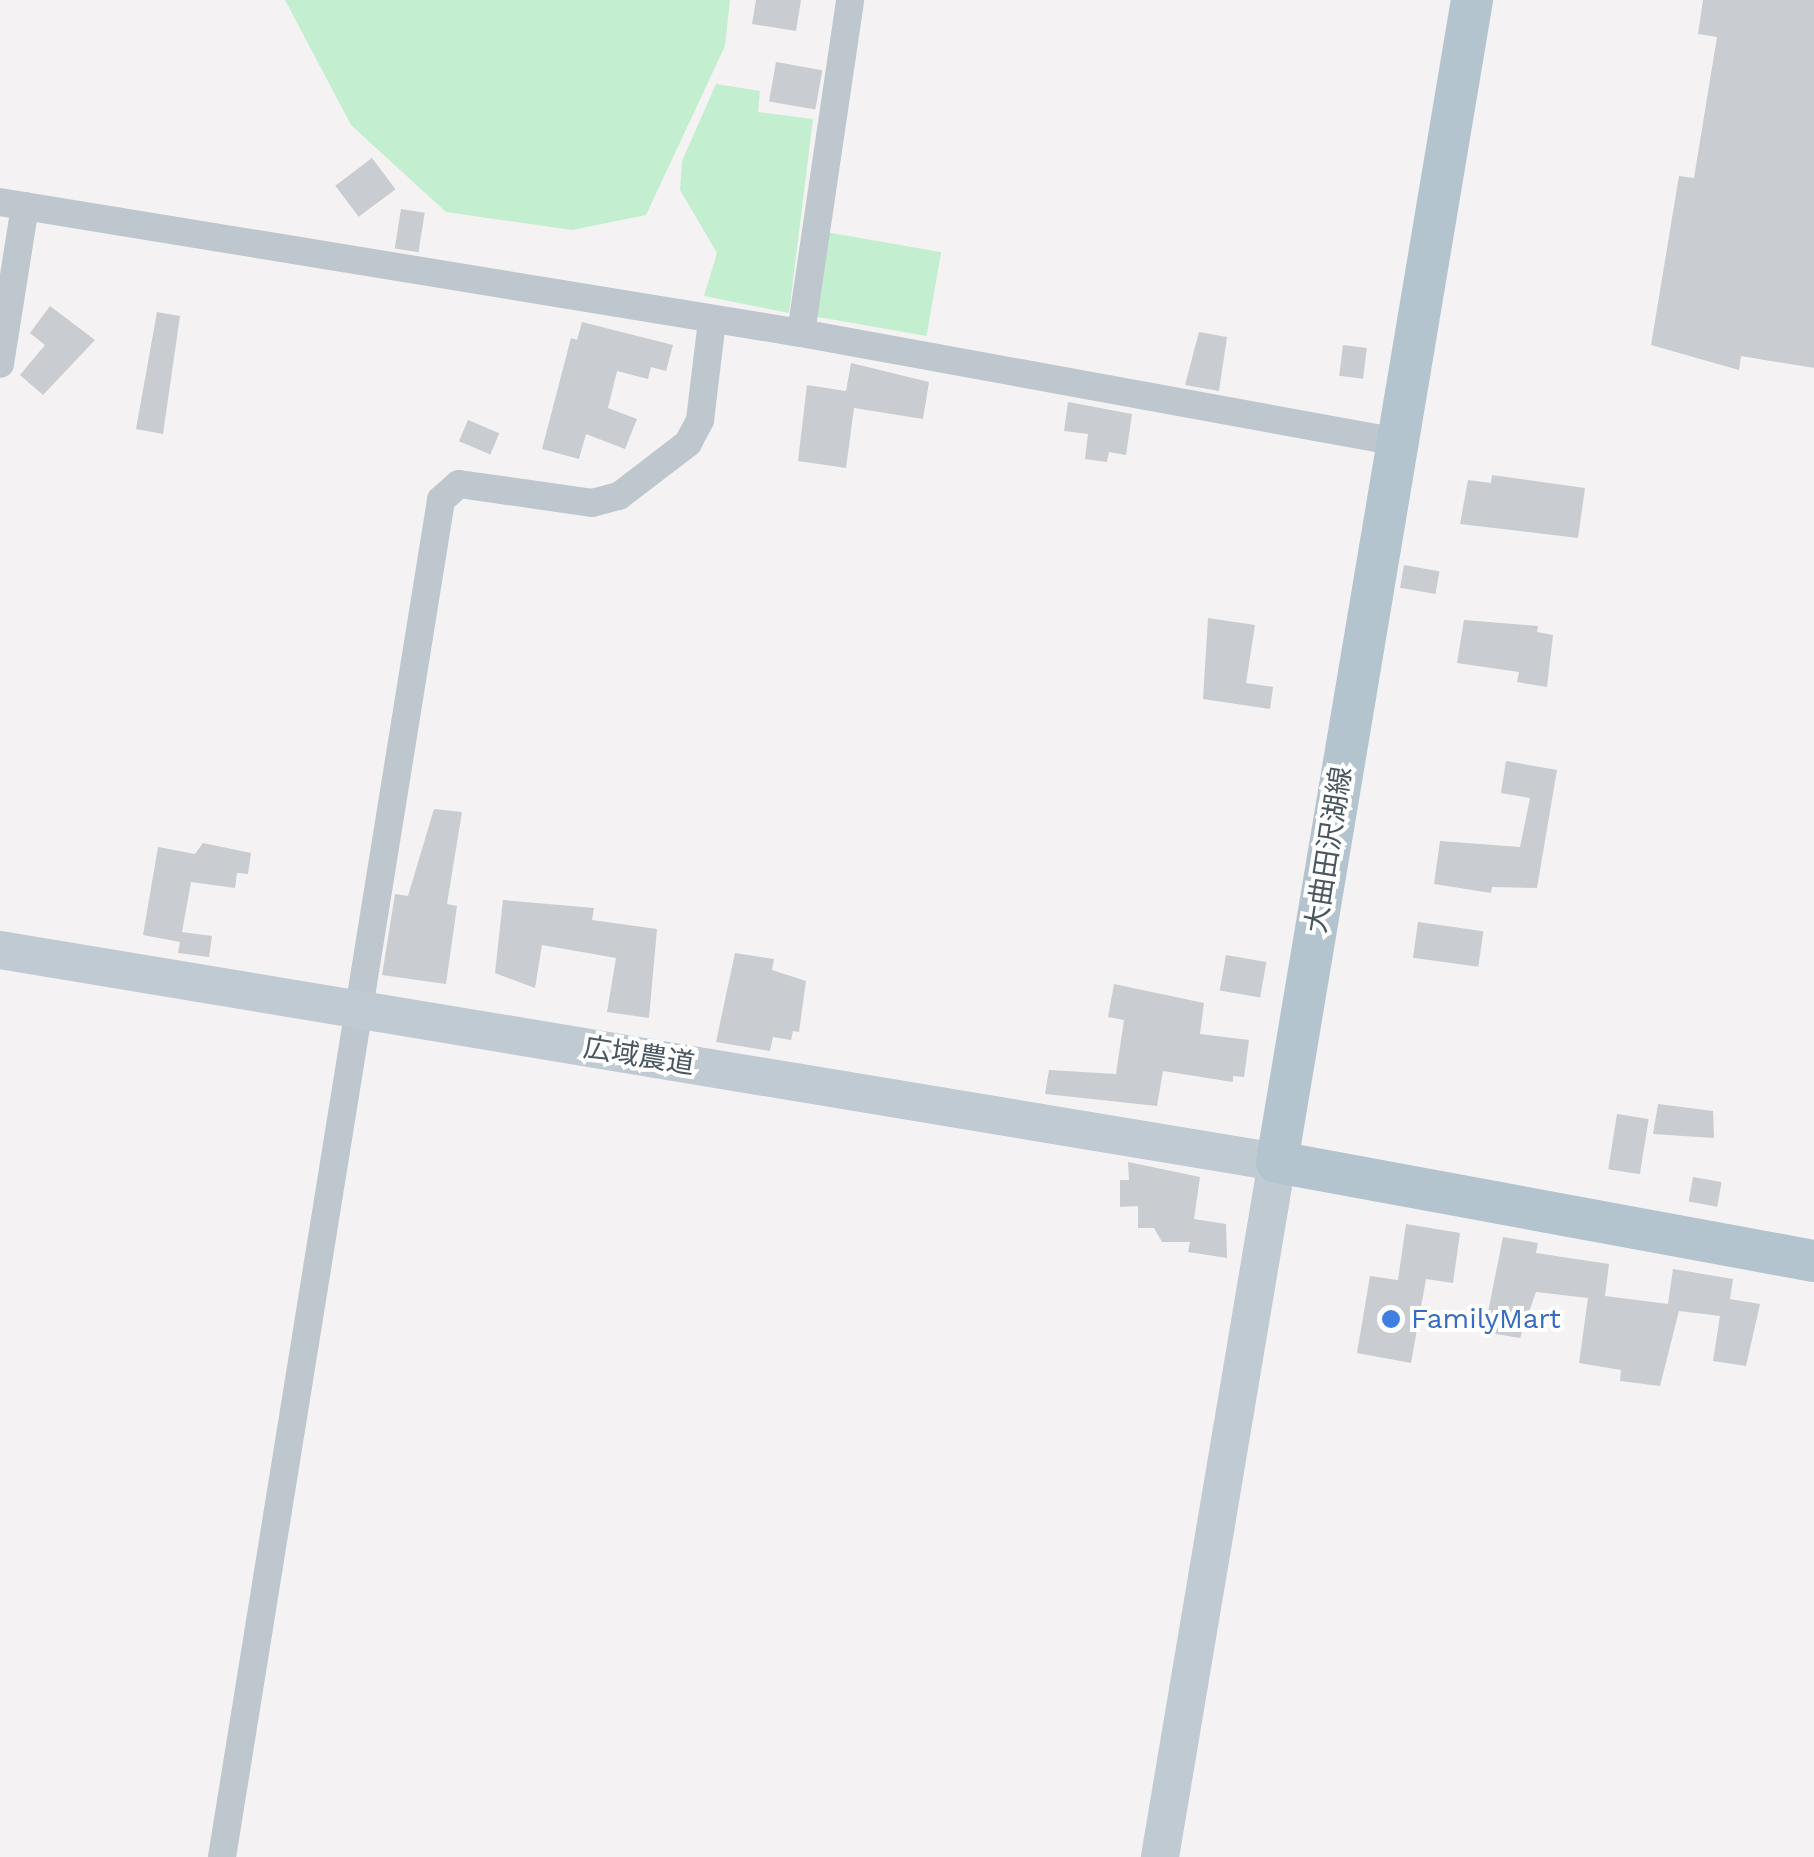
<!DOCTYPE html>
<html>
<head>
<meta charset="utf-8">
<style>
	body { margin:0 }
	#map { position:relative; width:1814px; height:1857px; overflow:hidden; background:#f4f2f2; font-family:"Work Sans","Noto Sans JP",sans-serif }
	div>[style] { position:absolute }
	.green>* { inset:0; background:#c3efd0; transform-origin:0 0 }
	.building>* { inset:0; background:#c9cdd1; transform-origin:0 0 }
	.street>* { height:28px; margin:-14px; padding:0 14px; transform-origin:14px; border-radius:14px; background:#bec7ce }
	.secondary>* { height:38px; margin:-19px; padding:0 19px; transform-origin:19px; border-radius:19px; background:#bfcad2 }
	.primary>* { height:42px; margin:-21px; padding:0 21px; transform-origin:21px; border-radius:21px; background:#b3c4cf }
	.dots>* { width:28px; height:28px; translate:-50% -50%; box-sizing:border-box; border:5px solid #fff; border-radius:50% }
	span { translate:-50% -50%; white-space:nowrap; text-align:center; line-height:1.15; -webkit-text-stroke:8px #fff; paint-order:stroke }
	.street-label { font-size:28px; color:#4a575f }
	.shop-label { font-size:28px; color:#366cbe }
	.left { translate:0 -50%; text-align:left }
</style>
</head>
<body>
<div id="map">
	<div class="green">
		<div style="clip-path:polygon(285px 0,730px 0,725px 46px,646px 215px,572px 230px,446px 212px,351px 125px)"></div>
		<div style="clip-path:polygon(716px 84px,760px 91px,758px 112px,813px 119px,789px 313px,704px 296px,717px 253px,680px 190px,682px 161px)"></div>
		<div style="left:826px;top:232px;width:117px;height:85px;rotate:10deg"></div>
	</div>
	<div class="building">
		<div style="clip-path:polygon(756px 0,801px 0,796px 31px,752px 24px)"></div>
		<div style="clip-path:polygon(1703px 0,1814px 0,1814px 368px,1741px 356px,1739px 370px,1651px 345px,1679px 176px,1694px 178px,1717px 37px,1698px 34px)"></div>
		<div style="left:776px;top:62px;width:47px;height:40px;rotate:10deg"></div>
		<div style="left:372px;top:158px;width:39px;height:46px;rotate:53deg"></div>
		<div style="left:401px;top:209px;width:24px;height:40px;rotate:9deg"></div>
		<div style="clip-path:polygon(50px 306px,95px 340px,43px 395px,20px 375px,45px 345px,30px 333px)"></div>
		<div style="clip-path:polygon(157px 312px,180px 316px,163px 434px,136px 429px)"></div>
		<div style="clip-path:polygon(582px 322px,673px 345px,666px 371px,651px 367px,648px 379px,617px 371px,608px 408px,637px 419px,625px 449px,586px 434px,579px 459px,542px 449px,571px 338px,577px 340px)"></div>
		<div style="clip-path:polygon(1199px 332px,1227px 337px,1219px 391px,1185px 385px)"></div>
		<div style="left:1343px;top:345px;width:24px;height:31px;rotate:7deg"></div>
		<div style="clip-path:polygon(851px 363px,929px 382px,923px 419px,854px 408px,846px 468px,798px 461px,807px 385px,846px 391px)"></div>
		<div style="clip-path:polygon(1068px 402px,1132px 414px,1126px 455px,1109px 452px,1107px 462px,1085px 459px,1088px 434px,1064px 431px)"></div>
		<div style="left:468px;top:420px;width:34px;height:23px;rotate:23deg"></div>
		<div style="clip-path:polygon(1492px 475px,1585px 488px,1578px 538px,1460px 524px,1468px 480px,1491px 483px)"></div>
		<div style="left:1404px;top:565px;width:36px;height:23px;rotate:10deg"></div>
		<div style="clip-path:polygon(1208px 618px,1255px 625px,1246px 683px,1273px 687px,1270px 709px,1203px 699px)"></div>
		<div style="clip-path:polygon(1464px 620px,1538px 626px,1537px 632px,1553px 635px,1547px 687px,1517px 682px,1519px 672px,1457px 663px)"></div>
		<div style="clip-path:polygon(1506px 761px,1557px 770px,1537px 888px,1492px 887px,1491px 893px,1434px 884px,1440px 841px,1520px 847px,1530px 798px,1501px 793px)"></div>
		<div style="clip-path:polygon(434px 809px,462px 812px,447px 904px,457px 906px,446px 984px,382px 975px,395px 894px,408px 896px)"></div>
		<div style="clip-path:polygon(203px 843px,251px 853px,248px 874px,237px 873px,235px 888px,191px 882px,182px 932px,212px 936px,209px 957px,178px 953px,180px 942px,143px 935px,158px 847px,195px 854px)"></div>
		<div style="clip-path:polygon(503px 900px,594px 908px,592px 920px,657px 929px,649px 1018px,607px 1012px,616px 958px,542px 945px,535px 988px,495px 973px)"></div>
		<div style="left:1418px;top:922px;width:66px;height:36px;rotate:8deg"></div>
		<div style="clip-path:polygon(735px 953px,774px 959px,772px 970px,806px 981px,799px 1032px,793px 1031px,791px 1040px,773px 1037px,770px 1051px,716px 1042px)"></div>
		<div style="left:1226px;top:955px;width:41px;height:36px;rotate:10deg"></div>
		<div style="clip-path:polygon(1114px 984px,1204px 1003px,1200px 1034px,1249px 1040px,1244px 1077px,1233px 1076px,1233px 1082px,1163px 1071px,1157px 1106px,1045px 1094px,1049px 1070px,1116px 1074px,1124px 1020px,1108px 1017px)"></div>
		<div style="clip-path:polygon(1658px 1104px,1713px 1111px,1714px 1138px,1653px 1134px)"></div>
		<div style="left:1617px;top:1114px;width:32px;height:56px;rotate:9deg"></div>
		<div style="clip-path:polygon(1128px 1162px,1200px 1177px,1194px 1219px,1226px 1224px,1227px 1258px,1188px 1252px,1190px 1242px,1162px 1242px,1154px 1228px,1138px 1228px,1138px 1206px,1120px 1207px,1120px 1180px,1129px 1180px)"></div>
		<div style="left:1693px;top:1177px;width:29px;height:25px;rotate:10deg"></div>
		<div style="clip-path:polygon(1406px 1224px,1460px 1233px,1453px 1283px,1426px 1279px,1411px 1363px,1357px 1353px,1370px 1276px,1398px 1280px)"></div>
		<div style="clip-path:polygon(1503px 1237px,1538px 1243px,1536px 1253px,1609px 1264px,1605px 1296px,1668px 1304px,1673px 1269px,1733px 1279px,1730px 1299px,1760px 1304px,1746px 1366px,1713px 1361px,1720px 1316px,1679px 1311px,1660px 1386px,1620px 1381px,1621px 1370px,1579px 1363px,1588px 1298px,1536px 1292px,1520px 1338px,1484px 1332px)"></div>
	</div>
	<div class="street">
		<div style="left:0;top:202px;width:812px;rotate:9.29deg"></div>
		<div style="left:801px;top:333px;width:607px;rotate:10.35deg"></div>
		<div style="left:801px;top:333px;width:337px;rotate:-81.6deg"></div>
		<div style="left:0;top:364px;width:160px;rotate:-81deg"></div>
		<div style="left:222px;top:1857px;width:1375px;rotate:-80.83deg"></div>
		<div style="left:441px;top:500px;width:24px;rotate:-42deg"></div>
		<div style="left:459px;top:484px;width:134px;rotate:8.1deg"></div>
		<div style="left:592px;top:503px;width:28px;rotate:-15deg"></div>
		<div style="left:619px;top:496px;width:87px;rotate:-37.5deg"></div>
		<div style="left:688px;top:443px;width:26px;rotate:-62deg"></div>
		<div style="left:700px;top:420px;width:100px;rotate:-83.1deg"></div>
	</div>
	<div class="secondary">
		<div style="left:0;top:950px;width:1294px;rotate:9.43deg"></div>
		<div style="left:1277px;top:1162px;width:705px;rotate:99.56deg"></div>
	</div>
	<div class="primary">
		<div style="left:1472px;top:0;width:1178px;rotate:99.53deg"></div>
		<div style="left:1277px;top:1162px;width:546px;rotate:10.45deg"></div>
	</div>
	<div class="dots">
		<div style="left:1391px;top:1319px;background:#3f7fe0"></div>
	</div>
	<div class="street-label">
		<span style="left:1329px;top:850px;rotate:-81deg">大曲田沢湖線</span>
		<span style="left:639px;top:1056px;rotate:9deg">広域農道</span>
	</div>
	<div class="shop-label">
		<span class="left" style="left:1411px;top:1319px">FamilyMart</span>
	</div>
</div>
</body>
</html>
